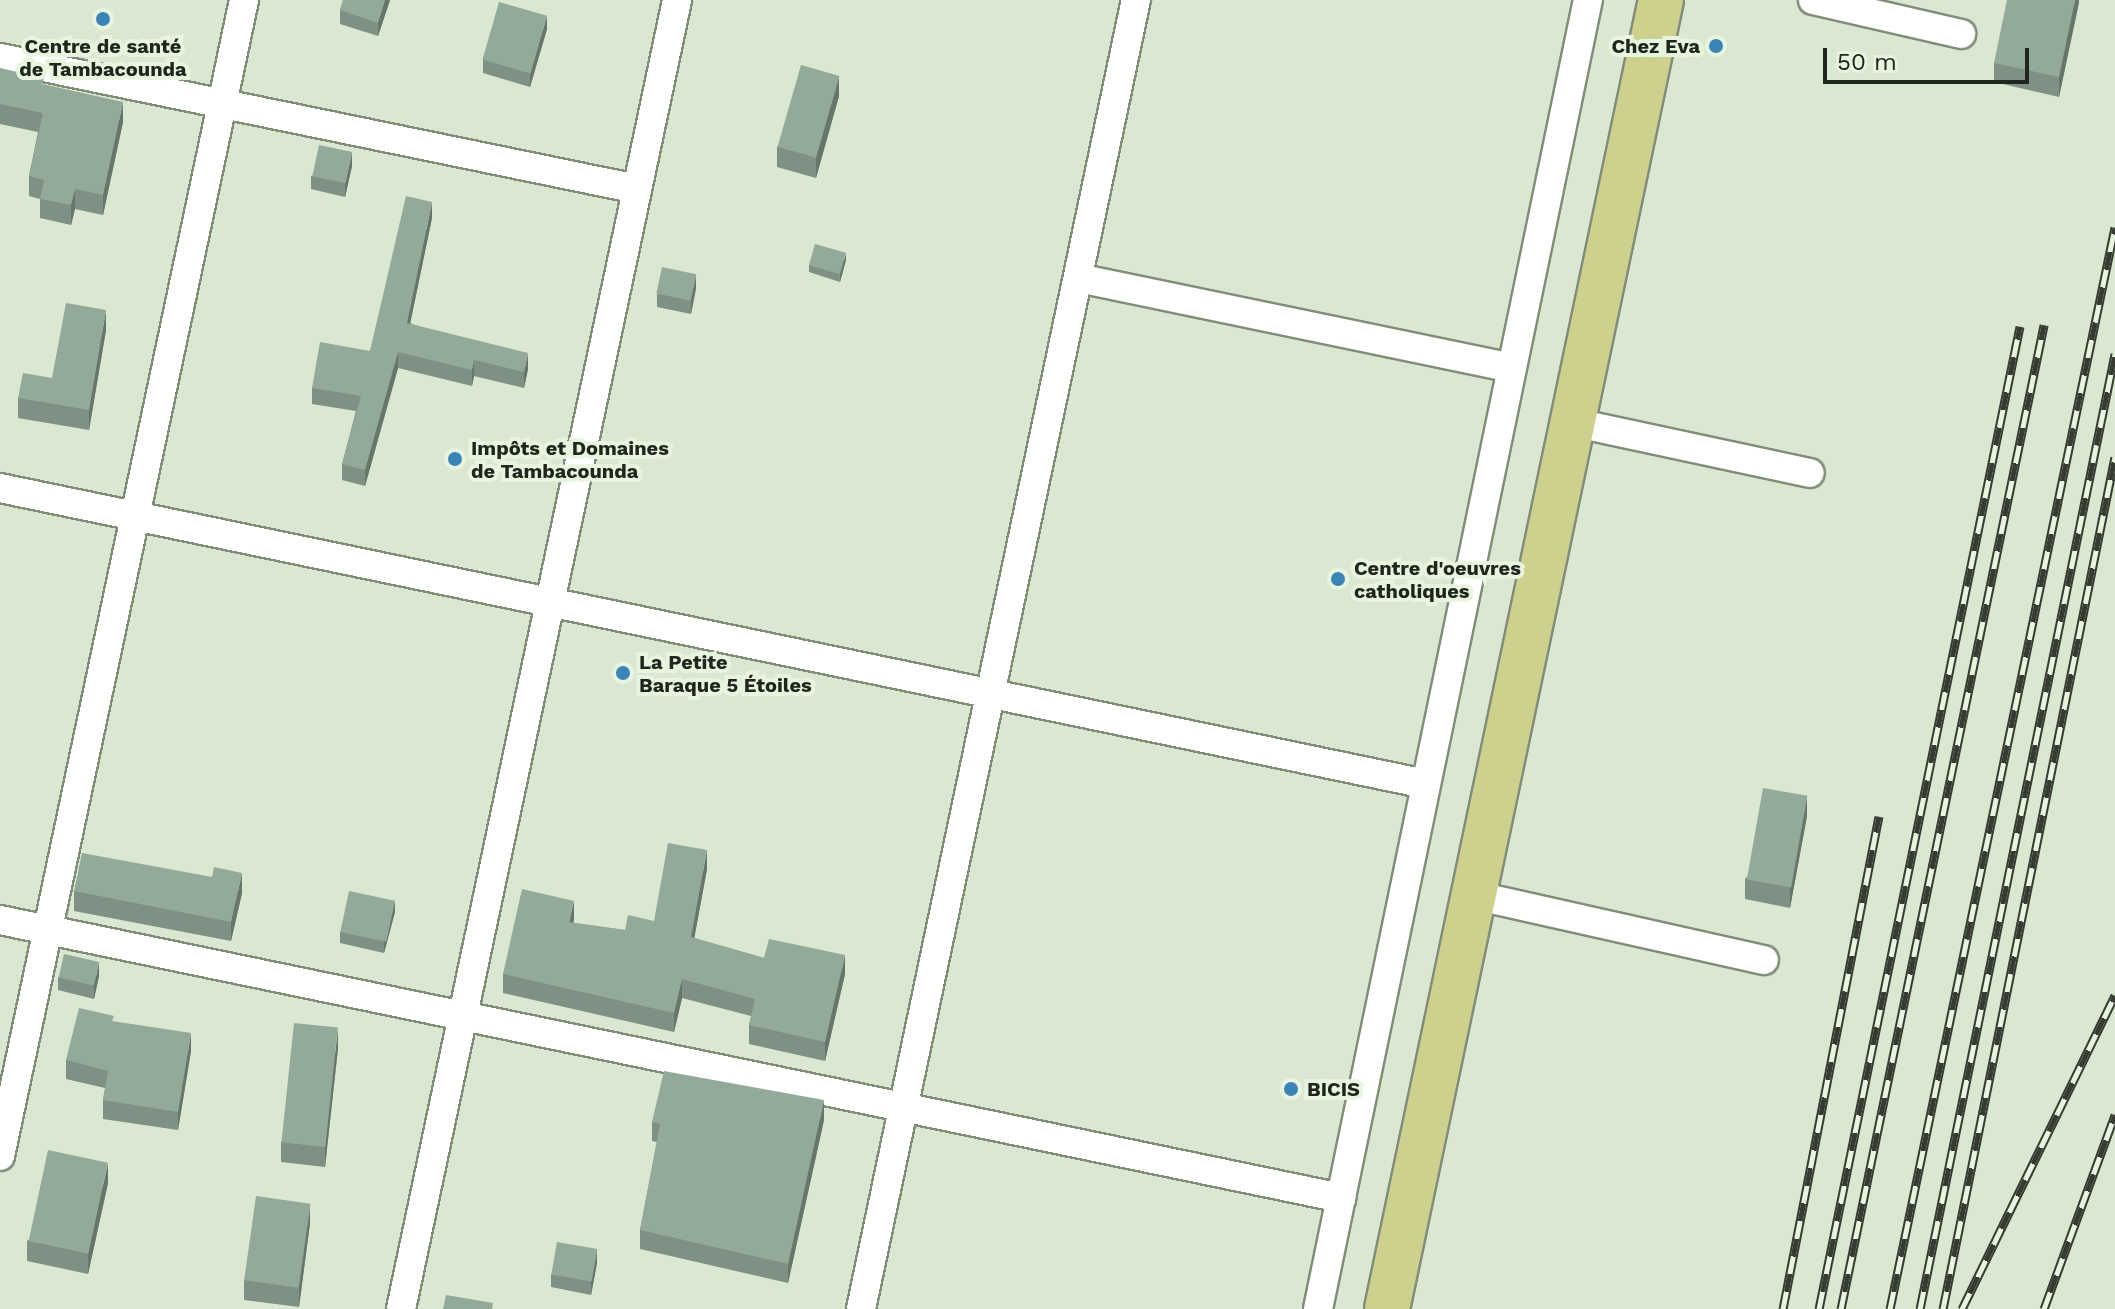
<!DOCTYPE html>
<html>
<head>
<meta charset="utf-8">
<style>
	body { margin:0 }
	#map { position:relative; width:2115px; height:1309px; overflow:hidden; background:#dae7d1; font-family:"Work Sans",sans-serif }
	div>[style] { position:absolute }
	.roads { filter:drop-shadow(2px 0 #818d79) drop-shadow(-2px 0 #818d79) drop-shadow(0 2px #818d79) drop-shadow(0 -2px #818d79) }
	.minor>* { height:28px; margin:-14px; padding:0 14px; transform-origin:14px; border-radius:14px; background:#fff }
	.trunk>* { height:44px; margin:-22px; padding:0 22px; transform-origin:22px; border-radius:22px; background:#ced08e }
	.rail>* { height:9px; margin-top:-4.5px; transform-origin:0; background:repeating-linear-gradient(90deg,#e7f4de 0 18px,#363c32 0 36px); box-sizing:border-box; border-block:2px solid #363c32 }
	.wall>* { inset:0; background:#7e9184 }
	.shaded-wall>* { inset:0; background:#67766b }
	.building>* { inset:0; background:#93a999; transform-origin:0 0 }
	.dots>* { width:22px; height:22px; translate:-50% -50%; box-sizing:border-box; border:4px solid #e7f4de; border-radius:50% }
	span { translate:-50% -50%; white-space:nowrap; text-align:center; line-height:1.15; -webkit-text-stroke:8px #e7f4de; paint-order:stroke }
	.poi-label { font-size:20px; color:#20251d; font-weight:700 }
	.right { translate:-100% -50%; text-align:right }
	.left { translate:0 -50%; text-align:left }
	.scale { position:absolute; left:1823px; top:48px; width:206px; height:36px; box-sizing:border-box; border:4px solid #20251d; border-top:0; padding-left:10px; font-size:24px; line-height:28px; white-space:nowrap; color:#20251d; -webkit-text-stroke:6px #e7f4de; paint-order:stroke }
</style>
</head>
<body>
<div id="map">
	<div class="roads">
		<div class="minor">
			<div style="left:1813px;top:0;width:152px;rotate:12.9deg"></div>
			<div style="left:0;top:58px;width:650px;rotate:11.62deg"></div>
			<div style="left:1078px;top:278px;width:443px;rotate:11.7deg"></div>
			<div style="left:1572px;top:422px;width:243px;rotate:12.1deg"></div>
			<div style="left:0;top:488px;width:1456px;rotate:11.73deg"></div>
			<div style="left:1473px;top:895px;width:298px;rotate:12.6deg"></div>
			<div style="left:0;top:920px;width:1370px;rotate:11.71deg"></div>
			<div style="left:0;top:1156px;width:1181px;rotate:-78.08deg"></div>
			<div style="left:401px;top:1309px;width:1338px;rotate:-78.09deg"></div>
			<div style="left:861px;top:1309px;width:1338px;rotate:-78.14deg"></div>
			<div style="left:1318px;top:1309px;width:1337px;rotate:-78.35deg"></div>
		</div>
		<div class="trunk">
			<div style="left:1387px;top:1309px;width:1337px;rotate:-78.18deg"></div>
		</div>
	</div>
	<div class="rail">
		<div style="left:1783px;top:1309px;width:502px;rotate:-78.98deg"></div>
		<div style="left:1819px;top:1309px;width:1003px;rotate:-78.44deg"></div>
		<div style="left:1841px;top:1309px;width:1005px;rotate:-78.34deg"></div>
		<div style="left:1890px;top:1309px;width:1105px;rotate:-78.25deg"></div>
		<div style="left:1920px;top:1309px;width:975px;rotate:-78.46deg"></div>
		<div style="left:1943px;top:1309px;width:869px;rotate:-78.59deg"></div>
		<div style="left:1962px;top:1309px;width:349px;rotate:-64deg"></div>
		<div style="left:2044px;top:1309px;width:207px;rotate:-69.9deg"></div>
	</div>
	<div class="wall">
		<div style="clip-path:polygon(343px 0,390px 0,378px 36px,340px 24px,340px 10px)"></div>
		<div style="clip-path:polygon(2079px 0,2059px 97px,1994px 82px,1994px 63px)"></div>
		<div style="clip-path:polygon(547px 29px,530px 87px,483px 73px,483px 60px)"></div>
		<div style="clip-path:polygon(0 68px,44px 85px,123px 122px,103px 215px,75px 209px,71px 225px,40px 218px,40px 199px,29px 196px,29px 176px,38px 132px,0 124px)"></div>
		<div style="clip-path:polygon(839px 96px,816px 178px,777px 167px,777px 147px)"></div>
		<div style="clip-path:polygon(352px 166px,345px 197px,311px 189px,311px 176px)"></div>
		<div style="clip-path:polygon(432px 218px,410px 323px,528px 369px,524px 388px,474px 376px,472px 386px,398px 368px,365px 486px,342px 480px,342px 464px,356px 411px,312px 404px,312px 388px,370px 351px)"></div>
		<div style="clip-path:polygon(846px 260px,840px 282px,809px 272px,809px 265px)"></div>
		<div style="clip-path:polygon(696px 288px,691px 314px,657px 307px,657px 294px)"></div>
		<div style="clip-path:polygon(106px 330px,89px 430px,18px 418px,18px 398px,52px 378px)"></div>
		<div style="clip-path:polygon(1807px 816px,1790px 908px,1745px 899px,1745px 879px)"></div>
		<div style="clip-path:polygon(707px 869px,694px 938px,764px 958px,845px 974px,825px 1061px,749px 1044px,749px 1025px,751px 1016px,682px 998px,674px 1032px,503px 993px,503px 974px,574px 920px,573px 923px,625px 930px,654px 921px)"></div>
		<div style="clip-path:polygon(212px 877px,242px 893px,231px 941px,74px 911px,74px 891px)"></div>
		<div style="clip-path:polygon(395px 912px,384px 953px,340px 943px,340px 932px)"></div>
		<div style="clip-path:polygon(99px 976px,94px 999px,58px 990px,58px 977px)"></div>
		<div style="clip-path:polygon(114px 1022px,191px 1051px,178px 1130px,103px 1119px,103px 1100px,105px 1088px,66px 1079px,66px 1060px)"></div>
		<div style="clip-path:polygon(338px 1048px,325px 1167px,281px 1162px,281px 1142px)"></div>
		<div style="clip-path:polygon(824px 1120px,788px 1283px,640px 1249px,640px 1230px,657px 1142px,652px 1141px,652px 1122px)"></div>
		<div style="clip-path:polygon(108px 1183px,88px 1274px,27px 1261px,27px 1241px)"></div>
		<div style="clip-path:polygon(310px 1223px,299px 1307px,244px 1300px,244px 1280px)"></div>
		<div style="clip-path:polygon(597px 1263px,591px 1295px,551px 1287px,551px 1274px)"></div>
	</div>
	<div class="shaded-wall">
		<div style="clip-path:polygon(385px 0,390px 0,378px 36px,378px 23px)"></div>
		<div style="clip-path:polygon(2075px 0,2079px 0,2079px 3px,2059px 97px,2059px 77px)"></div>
		<div style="clip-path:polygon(547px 16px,547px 29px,530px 87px,530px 73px)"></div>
		<div style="clip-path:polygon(839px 76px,839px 96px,816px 178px,816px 158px)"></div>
		<div style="clip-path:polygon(123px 102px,123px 122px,103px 215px,103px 195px)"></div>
		<div style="clip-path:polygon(352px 152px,352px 166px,345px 197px,345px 184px)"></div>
		<div style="clip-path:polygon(75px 189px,75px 209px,71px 225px,71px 205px)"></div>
		<div style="clip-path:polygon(432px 202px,432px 218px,407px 339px,407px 323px)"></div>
		<div style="clip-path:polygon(846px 253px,846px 260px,840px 282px,840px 275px)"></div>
		<div style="clip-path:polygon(696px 274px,696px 288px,691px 314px,691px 300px)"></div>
		<div style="clip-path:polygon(106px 310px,106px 330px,89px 430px,89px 410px)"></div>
		<div style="clip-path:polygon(398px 352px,398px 368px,365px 486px,365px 470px)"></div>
		<div style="clip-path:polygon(528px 353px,528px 369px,524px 388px,524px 372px)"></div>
		<div style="clip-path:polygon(474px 360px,474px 376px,472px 386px,472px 370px)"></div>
		<div style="clip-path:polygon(1807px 796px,1807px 816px,1790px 908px,1790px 888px)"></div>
		<div style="clip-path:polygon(707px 850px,707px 869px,691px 956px,691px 937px)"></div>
		<div style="clip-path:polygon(242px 873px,242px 893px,231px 941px,231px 922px)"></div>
		<div style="clip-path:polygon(395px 901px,395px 912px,384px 953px,384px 942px)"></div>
		<div style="clip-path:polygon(574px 901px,574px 920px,569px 941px,569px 922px)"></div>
		<div style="clip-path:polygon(845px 955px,845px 974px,825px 1061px,825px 1042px)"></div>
		<div style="clip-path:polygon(99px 962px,99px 976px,94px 999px,94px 986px)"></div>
		<div style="clip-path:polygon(682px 979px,682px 998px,674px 1032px,674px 1013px)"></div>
		<div style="clip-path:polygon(338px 1028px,338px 1048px,325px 1167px,325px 1147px)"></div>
		<div style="clip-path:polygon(191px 1033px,191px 1051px,178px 1130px,178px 1112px)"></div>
		<div style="clip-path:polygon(824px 1100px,824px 1120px,788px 1283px,788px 1264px)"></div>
		<div style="clip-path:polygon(108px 1163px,108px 1183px,88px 1274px,88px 1254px)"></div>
		<div style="clip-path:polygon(310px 1204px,310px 1223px,299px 1307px,299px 1287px)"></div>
		<div style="clip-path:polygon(597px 1249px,597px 1263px,591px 1295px,591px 1281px)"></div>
	</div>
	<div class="building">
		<div style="clip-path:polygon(343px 0,385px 0,378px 23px,340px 10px)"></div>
		<div style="clip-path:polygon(2007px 0,2075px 0,2059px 77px,1994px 63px)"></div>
		<div style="left:499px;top:2px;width:50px;height:60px;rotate:16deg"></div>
		<div style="left:801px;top:65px;width:40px;height:85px;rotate:16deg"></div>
		<div style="clip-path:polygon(0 68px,44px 78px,42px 84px,123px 102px,103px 195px,75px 189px,71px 205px,40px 199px,44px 180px,29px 176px,43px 113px,0 104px)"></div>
		<div style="left:319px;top:145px;width:34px;height:32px;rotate:12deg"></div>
		<div style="clip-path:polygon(406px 196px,432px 202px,407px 323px,528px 353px,524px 372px,474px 360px,472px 370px,398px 352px,365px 470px,342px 464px,361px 396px,312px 388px,320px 342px,370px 351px)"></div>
		<div style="left:815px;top:244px;width:32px;height:22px;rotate:16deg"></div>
		<div style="left:662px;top:267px;width:35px;height:27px;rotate:12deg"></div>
		<div style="clip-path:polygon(66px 303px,106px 310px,89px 410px,18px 398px,23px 373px,52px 378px)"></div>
		<div style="left:1763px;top:788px;width:45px;height:93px;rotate:10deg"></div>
		<div style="clip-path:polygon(668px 843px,707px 850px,691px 937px,764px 958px,769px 939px,845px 955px,825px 1042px,749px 1025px,755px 999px,682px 979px,674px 1013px,503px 974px,522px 889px,574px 901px,569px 922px,625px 930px,628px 915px,654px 921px)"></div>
		<div style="clip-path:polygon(82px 853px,212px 877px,214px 867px,242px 873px,231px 922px,74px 891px)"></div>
		<div style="left:349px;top:891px;width:47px;height:42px;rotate:12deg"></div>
		<div style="left:64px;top:954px;width:36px;height:24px;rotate:13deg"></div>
		<div style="clip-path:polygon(79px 1008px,114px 1016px,112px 1021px,191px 1033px,178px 1112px,103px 1100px,108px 1071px,66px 1060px)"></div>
		<div style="left:294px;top:1023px;width:44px;height:120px;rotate:6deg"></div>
		<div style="clip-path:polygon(664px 1071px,824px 1100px,788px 1264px,640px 1230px,660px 1124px,652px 1122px)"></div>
		<div style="left:48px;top:1150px;width:61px;height:93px;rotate:12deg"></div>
		<div style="left:256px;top:1196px;width:55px;height:85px;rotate:8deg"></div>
		<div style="left:557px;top:1242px;width:41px;height:33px;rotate:10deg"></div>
		<div style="clip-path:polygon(446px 1295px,493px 1303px,492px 1309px,443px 1309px)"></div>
	</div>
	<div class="dots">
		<div style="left:103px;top:19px;background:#3b84b8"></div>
		<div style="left:1716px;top:46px;background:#3b84b8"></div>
		<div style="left:455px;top:459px;background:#3b84b8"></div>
		<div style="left:1338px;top:579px;background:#3b84b8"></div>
		<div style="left:623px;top:673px;background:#3b84b8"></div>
		<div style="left:1291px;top:1089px;background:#3b84b8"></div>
	</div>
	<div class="poi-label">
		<span style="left:103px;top:58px">Centre de santé<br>de Tambacounda</span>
		<span class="right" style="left:1700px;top:46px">Chez Eva</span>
		<span class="left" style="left:471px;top:460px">Impôts et Domaines<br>de Tambacounda</span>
		<span class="left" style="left:1354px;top:580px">Centre d'oeuvres<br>catholiques</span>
		<span class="left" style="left:639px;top:674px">La Petite<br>Baraque 5 Étoiles</span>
		<span class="left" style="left:1307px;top:1089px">BICIS</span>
	</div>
	<div class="scale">50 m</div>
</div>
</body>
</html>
